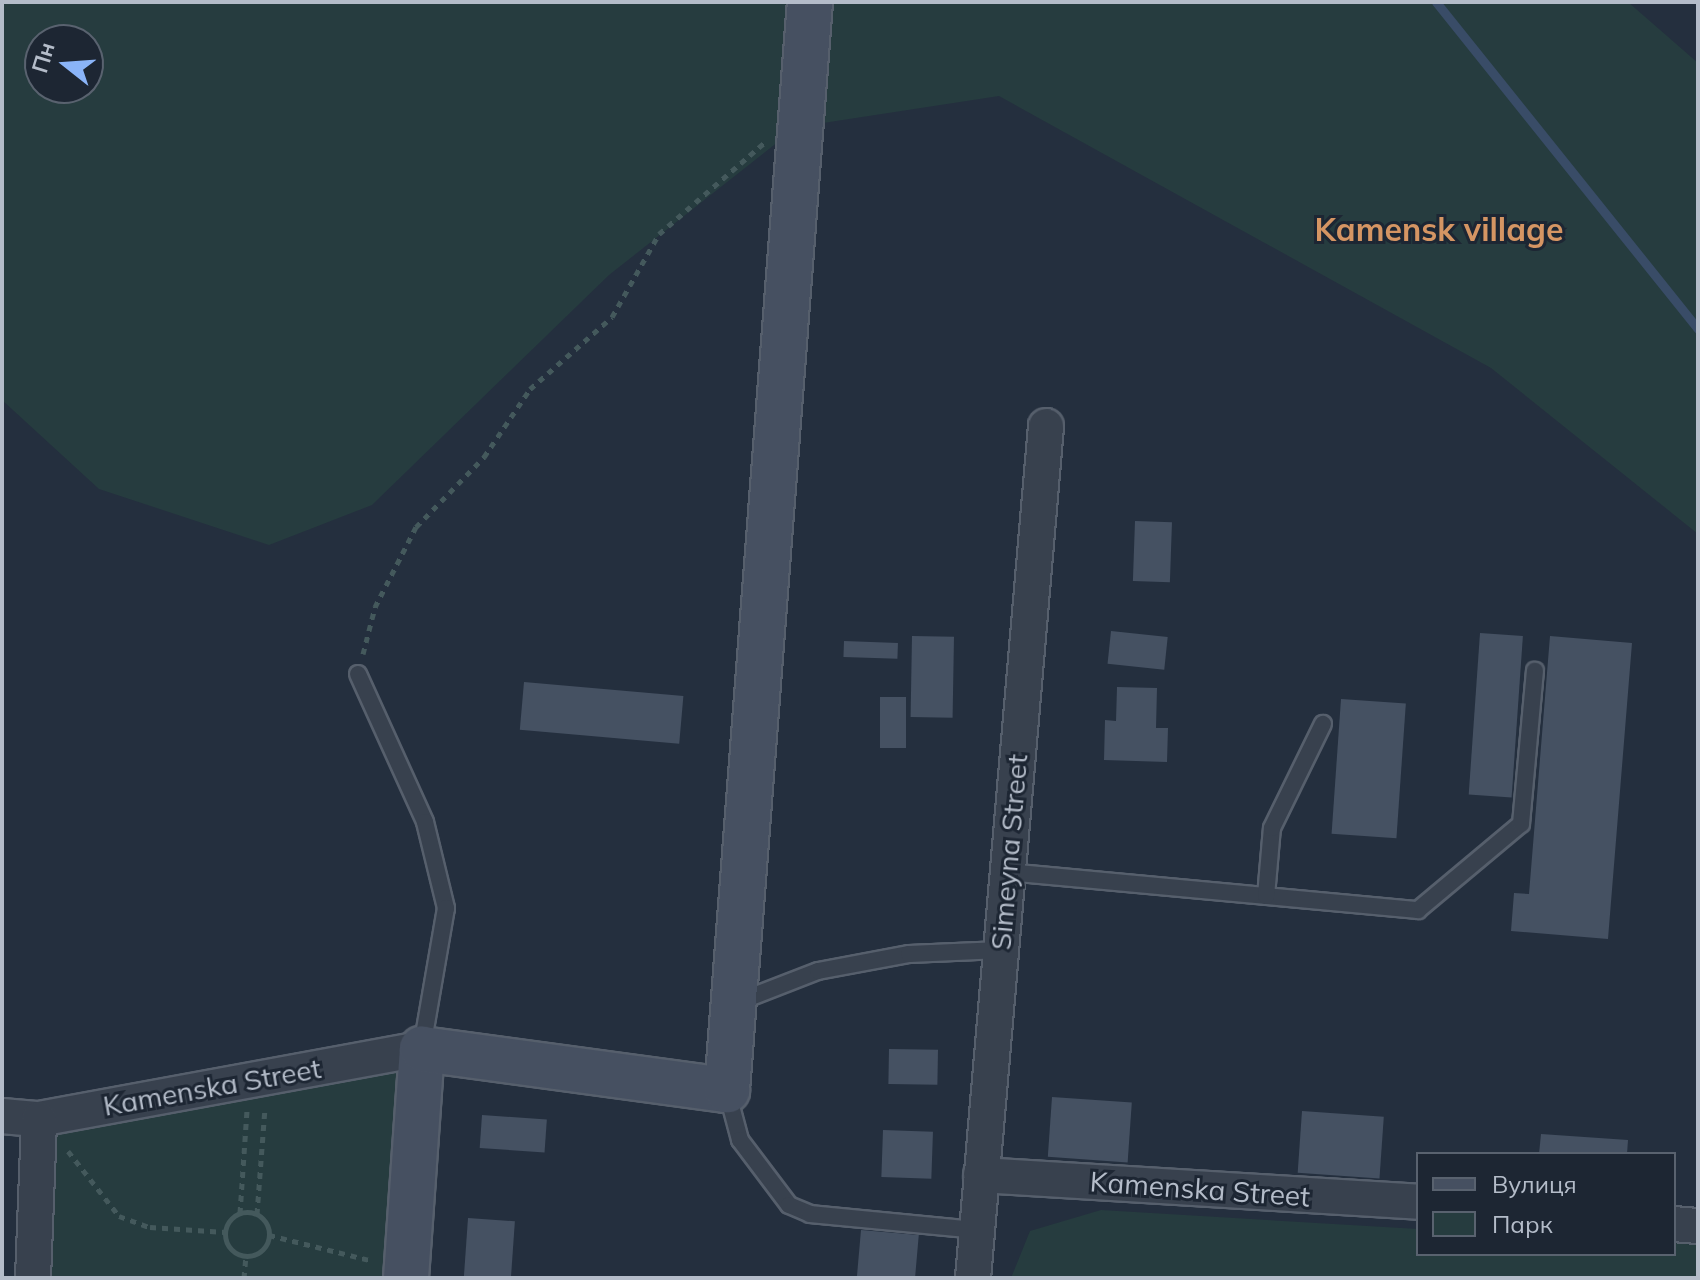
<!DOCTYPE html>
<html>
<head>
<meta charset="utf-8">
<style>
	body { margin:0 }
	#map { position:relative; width:1700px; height:1280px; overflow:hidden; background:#242f3e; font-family:Mulish,sans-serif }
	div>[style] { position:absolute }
	.green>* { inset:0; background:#263c3f }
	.stream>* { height:9px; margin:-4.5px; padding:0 4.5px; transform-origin:4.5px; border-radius:4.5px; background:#394c67 }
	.building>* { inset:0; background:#455162; transform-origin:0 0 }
	.path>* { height:5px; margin-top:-2.5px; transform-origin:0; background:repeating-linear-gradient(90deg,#44595c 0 6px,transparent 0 12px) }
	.path>.ring { margin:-2.5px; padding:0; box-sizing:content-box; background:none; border:5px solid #44595c; border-radius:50% }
	.roads { filter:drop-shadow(2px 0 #565f6c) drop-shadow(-2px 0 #565f6c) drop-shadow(0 2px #565f6c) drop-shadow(0 -2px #565f6c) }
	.lane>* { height:16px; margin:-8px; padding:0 8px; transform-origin:8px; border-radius:8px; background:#38414e }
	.street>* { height:34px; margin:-17px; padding:0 17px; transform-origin:17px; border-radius:17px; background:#38414e }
	.secondary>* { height:44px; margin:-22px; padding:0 22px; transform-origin:22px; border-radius:22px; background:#465061 }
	span { translate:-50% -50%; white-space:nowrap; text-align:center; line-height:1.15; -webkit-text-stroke:6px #1d2633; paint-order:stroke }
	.street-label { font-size:28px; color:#b4bcc9 }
	.quarter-label { font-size:32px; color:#d59563; font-weight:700 }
	.frame { position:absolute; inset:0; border:4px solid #b4bcc9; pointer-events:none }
	.legend { position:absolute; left:1416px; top:1152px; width:260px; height:104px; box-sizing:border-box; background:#1d2633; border:2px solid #59626f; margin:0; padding:10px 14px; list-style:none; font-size:24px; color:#b4bcc9 }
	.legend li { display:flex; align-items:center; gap:16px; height:40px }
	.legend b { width:40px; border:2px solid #59626f }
	.north { position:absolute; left:24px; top:24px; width:80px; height:80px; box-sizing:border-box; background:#1d2633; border:2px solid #59626f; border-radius:50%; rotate:287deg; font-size:22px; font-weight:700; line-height:32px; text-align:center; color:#b4bcc9 }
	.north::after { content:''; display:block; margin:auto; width:28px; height:36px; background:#8ab4f8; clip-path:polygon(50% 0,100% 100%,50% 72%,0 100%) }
</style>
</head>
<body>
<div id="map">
	<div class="green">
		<div style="clip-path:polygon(evenodd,2px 2px,1628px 2px,1698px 63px,1698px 534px,1491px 368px,999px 96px,797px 127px,609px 275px,372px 505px,269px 545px,99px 489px,2px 400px,2px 2px,40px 40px,88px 40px,88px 88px,40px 88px,40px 40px)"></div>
		<div style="clip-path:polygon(403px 1070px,388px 1278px,51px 1278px,56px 1133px)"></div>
		<div style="clip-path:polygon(1101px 1210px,1418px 1229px,1418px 1254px,1674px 1254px,1674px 1243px,1698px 1245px,1698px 1278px,1011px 1278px,1030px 1231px)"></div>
	</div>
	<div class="stream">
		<div style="left:1436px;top:2px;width:419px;rotate:51.3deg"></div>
	</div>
	<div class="building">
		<div style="left:1135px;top:521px;width:37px;height:60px;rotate:2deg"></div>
		<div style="left:1111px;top:631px;width:57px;height:33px;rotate:6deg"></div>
		<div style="left:1480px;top:633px;width:43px;height:162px;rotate:4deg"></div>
		<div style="left:912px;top:636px;width:42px;height:81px;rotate:1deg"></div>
		<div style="clip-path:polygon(1550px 636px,1632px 643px,1608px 939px,1511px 931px,1514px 893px,1529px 894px)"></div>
		<div style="left:844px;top:641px;width:54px;height:16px;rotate:2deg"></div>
		<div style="left:524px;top:682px;width:160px;height:48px;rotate:5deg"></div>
		<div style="clip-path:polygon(1117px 687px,1157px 688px,1156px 728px,1168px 728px,1167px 762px,1104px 760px,1105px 720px,1116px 721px)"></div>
		<div style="left:880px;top:697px;width:26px;height:51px"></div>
		<div style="left:1341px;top:699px;width:65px;height:135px;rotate:4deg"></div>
		<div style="left:889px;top:1049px;width:49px;height:35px;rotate:1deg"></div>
		<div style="left:1052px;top:1097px;width:80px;height:60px;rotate:4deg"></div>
		<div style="left:1302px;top:1111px;width:82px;height:62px;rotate:4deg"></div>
		<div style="left:482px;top:1115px;width:65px;height:33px;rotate:4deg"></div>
		<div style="left:883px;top:1130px;width:50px;height:47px;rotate:2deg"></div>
		<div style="clip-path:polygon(1541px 1134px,1628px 1140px,1627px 1154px,1539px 1154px)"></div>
		<div style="left:468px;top:1218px;width:47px;height:60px;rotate:4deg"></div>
		<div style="left:861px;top:1230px;width:58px;height:48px;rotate:5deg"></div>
	</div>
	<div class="path">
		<div style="left:363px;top:654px;width:49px;rotate:-75.7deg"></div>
		<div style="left:375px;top:607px;width:90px;rotate:-62.9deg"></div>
		<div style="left:416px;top:527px;width:98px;rotate:-45.8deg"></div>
		<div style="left:484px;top:457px;width:82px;rotate:-55.9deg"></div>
		<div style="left:530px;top:389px;width:109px;rotate:-41.3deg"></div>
		<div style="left:612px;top:317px;width:95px;rotate:-60.5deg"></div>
		<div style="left:659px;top:234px;width:139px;rotate:-40.9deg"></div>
		<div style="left:68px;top:1151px;width:83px;rotate:51.9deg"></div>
		<div style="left:119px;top:1216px;width:33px;rotate:20deg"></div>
		<div style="left:150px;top:1227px;width:75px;rotate:3.8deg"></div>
		<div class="ring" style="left:225px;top:1212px;width:39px;height:39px"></div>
		<div style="left:240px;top:1213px;width:103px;rotate:-86.1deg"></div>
		<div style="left:257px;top:1214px;width:107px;rotate:-85.7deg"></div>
		<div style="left:269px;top:1235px;width:107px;rotate:14deg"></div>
		<div style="left:244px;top:1278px;width:22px;rotate:-85deg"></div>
	</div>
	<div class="roads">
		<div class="lane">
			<div style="left:358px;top:674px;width:162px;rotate:65.6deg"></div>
			<div style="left:425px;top:822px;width:89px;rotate:76.3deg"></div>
			<div style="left:446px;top:908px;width:141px;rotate:99.8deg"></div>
			<div style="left:1007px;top:872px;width:413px;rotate:5.3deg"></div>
			<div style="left:1418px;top:910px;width:134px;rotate:-39.9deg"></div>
			<div style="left:1521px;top:824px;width:154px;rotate:-84.8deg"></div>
			<div style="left:1266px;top:896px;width:68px;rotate:-85deg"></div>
			<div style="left:1272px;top:828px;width:116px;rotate:-63.9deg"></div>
			<div style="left:738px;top:1002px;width:86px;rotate:-21.2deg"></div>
			<div style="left:818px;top:971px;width:93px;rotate:-10.6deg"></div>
			<div style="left:909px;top:954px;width:92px;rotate:-2.5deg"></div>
			<div style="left:727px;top:1091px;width:51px;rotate:75.1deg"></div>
			<div style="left:740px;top:1140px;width:81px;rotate:53deg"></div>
			<div style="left:789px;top:1205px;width:23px;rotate:23deg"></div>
			<div style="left:810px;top:1214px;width:168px;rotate:5.5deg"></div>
		</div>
		<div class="street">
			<div style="left:2px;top:1116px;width:37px;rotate:5deg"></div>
			<div style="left:39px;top:1119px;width:389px;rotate:-10.4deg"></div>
			<div style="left:981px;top:1175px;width:438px;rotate:3.5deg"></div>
			<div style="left:1674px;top:1224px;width:24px;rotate:5deg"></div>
			<div style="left:33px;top:1278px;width:159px;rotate:-87.8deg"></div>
			<div style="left:973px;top:1278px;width:855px;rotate:-85.1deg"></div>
		</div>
		<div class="secondary">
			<div style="left:406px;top:1278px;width:230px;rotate:-86deg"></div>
			<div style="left:422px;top:1049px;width:308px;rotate:7.7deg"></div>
			<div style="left:727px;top:1090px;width:1091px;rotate:-85.64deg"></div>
		</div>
	</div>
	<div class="street-label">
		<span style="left:1009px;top:852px;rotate:-85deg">Simeyna Street</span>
		<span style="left:212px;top:1087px;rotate:-10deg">Kamenska Street</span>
		<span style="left:1200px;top:1189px;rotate:4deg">Kamenska Street</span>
	</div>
	<div class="quarter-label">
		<span style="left:1439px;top:229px">Kamensk village</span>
	</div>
	<div class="frame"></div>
	<ul class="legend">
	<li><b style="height:10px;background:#465061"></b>Вулиця</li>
	<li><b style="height:22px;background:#263c3f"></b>Парк</li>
	</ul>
	<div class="north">Пн</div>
</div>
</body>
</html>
